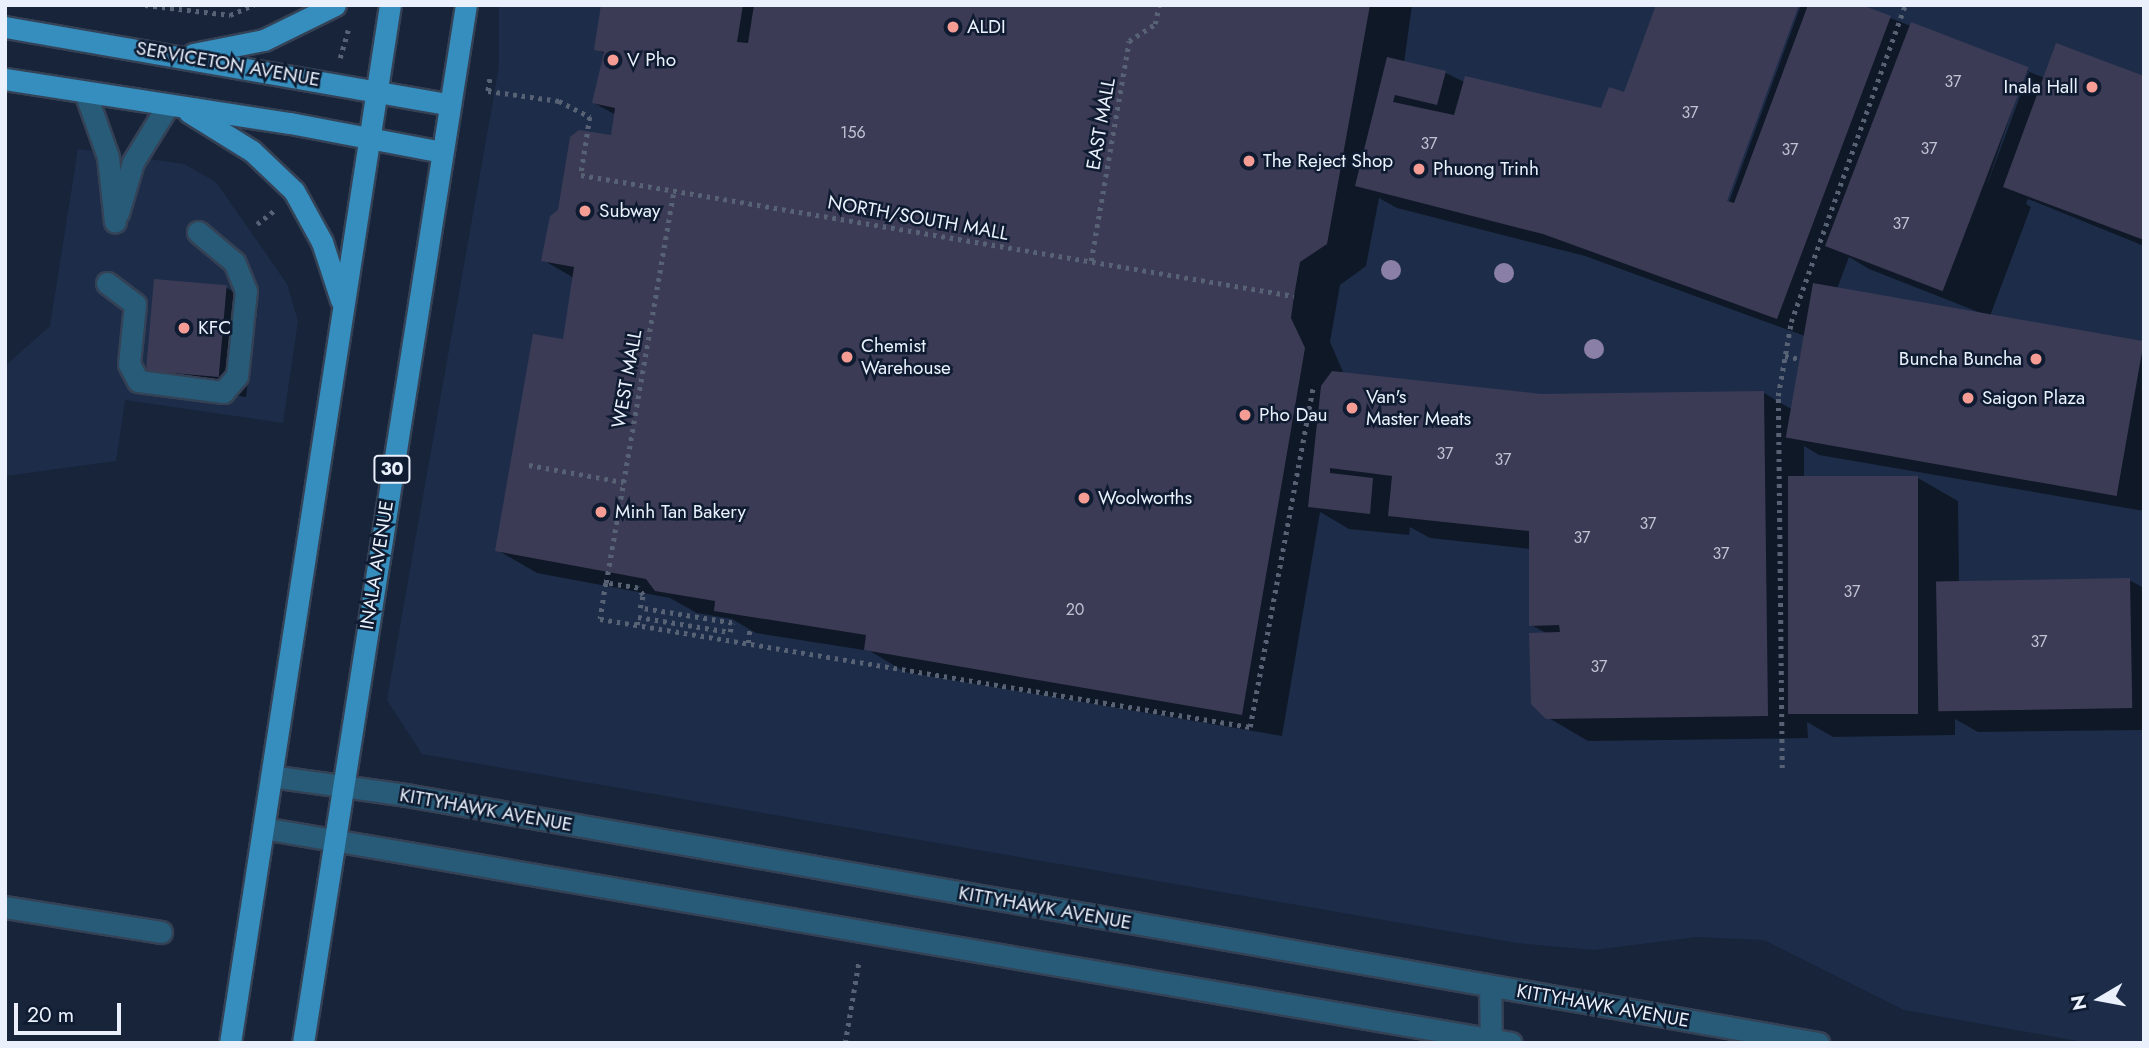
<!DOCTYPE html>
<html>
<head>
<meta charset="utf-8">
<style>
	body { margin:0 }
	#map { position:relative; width:2149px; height:1048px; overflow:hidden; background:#17243a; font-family:Jost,sans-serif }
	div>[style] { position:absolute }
	.built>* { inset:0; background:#1d2d49 }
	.shadow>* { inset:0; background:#0007 }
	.building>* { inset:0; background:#3c3b55; transform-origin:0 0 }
	.path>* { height:4.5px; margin-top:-2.25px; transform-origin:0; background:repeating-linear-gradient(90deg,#576275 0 3.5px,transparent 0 8.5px) }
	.roads { filter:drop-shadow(2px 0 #354155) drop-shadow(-2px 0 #354155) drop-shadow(0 2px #354155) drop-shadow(0 -2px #354155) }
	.minor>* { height:21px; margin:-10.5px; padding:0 10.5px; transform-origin:10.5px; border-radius:10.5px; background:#275b78 }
	.major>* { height:21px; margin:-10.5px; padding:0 10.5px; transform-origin:10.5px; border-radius:10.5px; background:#358ebd }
	.trees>* { width:20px; height:20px; margin:-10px; border-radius:50%; background:#8a7fa6 }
	.dots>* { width:19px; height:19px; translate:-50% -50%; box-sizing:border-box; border:4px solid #0e1b30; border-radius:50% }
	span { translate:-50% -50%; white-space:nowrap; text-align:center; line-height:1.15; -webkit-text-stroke:5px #0e1b30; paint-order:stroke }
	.number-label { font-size:16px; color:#bec4d3 }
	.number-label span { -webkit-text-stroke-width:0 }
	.shield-label span { padding:2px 5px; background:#0e1b30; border:2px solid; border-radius:5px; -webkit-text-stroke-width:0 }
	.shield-label { font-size:18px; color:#eaf1fd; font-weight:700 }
	.poi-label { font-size:19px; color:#eaf1fd }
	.left { translate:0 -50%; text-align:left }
	.right { translate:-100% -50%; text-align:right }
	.street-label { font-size:19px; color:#eaf1fd }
	.frame { position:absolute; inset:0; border:7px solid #eaf1fd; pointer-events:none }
	.north { position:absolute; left:2065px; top:964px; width:70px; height:70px; -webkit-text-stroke:5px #0e1b30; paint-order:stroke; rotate:260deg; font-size:19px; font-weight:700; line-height:28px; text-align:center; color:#eaf1fd }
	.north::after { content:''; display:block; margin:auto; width:24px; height:32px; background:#eaf1fd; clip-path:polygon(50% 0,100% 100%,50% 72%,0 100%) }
	.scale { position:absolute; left:14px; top:1003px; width:107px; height:32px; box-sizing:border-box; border:4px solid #eaf1fd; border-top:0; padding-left:9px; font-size:21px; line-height:24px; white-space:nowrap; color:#eaf1fd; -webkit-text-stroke:5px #0e1b30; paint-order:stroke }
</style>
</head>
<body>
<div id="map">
	<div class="built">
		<div style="clip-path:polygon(499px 5px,2144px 5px,2144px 1043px,2089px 1043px,1904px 1010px,1764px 940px,1696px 937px,1594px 950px,1517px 943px,422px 754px,387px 700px,499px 67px)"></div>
		<div style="clip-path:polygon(78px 149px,184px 164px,216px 182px,287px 284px,298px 321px,283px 423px,125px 400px,116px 461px,5px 476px,5px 366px,50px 326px)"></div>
	</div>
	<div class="shadow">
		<div style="clip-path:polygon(evenodd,603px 5px,1412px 5px,1404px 63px,1446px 73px,1726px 210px,1801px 5px,1857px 5px,2045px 78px,2144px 78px,2144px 246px,2028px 199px,2026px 204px,2031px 207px,1990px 316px,2144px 342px,2144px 511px,1819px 455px,1804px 446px,1804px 480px,1918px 478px,1958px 501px,1959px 582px,2129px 580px,2144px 588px,2144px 730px,1978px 732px,1955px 719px,1955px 735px,1833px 737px,1807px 722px,1808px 738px,1588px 741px,1547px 717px,1548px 634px,1531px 625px,1530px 549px,1430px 538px,1410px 527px,1409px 535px,1349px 529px,1320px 512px,1282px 736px,905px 672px,870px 651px,756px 633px,732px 619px,697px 613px,670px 598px,537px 573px,497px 550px,564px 341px,574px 278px,543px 260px,559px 211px,612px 137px,616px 115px,594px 103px,605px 54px,596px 49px,603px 5px,2025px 72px,2029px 72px,1985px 190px,2025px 72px,603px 5px,1379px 198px,1397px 208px,1585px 256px,1805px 336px,1793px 410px,1764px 393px,1542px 396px,1344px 374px,1330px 342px,1340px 285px,1366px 266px,1379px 198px,603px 5px,1849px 257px,1869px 269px,1986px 315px,1837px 289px,1849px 257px)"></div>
		<div style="clip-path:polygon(227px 288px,258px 306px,246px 397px,174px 387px,143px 369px)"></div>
	</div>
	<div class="building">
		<div style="clip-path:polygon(601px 5px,743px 5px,737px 42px,748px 43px,754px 5px,1370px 5px,1327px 244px,1300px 262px,1294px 296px,1291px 318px,1305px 348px,1242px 715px,864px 650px,866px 635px,714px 611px,715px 601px,655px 591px,646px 579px,495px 551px,533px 334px,563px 339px,574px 267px,541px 261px,550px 216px,558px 210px,570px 137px,579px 130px,611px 135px,615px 108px,592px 103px,604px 52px,594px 50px)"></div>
		<div style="clip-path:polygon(1656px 5px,1799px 5px,1727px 201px,1734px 203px,1808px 5px,1862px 5px,1891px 16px,1777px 319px,1543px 234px,1355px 186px,1387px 57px,1446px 71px,1437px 105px,1395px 95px,1393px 102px,1454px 115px,1465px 76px,1601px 108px,1609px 87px,1624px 92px)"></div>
		<div style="left:1911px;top:22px;width:126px;height:240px;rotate:21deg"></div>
		<div style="clip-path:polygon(2056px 43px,2144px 76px,2144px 240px,2003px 187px)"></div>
		<div style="left:154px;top:279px;width:73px;height:92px;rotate:5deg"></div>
		<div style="left:1813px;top:283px;width:336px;height:157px;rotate:10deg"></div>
		<div style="clip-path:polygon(1332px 371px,1542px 394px,1764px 391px,1768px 716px,1546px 719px,1531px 704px,1529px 633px,1560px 632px,1559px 625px,1529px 626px,1529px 531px,1388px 516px,1392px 476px,1330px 468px,1330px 473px,1373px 478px,1370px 514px,1308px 507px,1321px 386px)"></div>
		<div style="left:1918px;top:476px;width:238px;height:130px;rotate:90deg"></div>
		<div style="left:2130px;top:578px;width:130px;height:194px;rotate:89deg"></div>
	</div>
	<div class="path">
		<div style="left:145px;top:5px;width:86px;rotate:6.7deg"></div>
		<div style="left:230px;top:15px;width:26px;rotate:-23deg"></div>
		<div style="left:340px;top:58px;width:29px;rotate:-74deg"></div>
		<div style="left:490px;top:79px;width:12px;rotate:99deg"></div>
		<div style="left:488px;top:91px;width:72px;rotate:8deg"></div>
		<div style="left:559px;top:101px;width:35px;rotate:27deg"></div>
		<div style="left:590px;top:117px;width:59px;rotate:98.8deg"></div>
		<div style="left:581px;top:175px;width:723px;rotate:9.63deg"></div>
		<div style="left:257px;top:224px;width:23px;rotate:-38deg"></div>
		<div style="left:1091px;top:261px;width:223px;rotate:-80.2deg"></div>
		<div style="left:1129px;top:41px;width:31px;rotate:-33deg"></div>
		<div style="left:1155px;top:24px;width:19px;rotate:-78deg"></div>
		<div style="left:1785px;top:356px;width:15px;rotate:11deg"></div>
		<div style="left:529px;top:465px;width:96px;rotate:10.3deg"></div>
		<div style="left:606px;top:583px;width:36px;rotate:99deg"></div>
		<div style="left:600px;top:619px;width:659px;rotate:9.43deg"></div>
		<div style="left:1250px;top:727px;width:347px;rotate:-79.5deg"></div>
		<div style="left:637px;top:625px;width:8px;rotate:-83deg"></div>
		<div style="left:638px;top:617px;width:93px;rotate:9.3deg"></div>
		<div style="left:730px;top:632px;width:9px;rotate:-77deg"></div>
		<div style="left:732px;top:623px;width:93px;rotate:-170.7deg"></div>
		<div style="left:640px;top:608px;width:13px;rotate:-77deg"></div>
		<div style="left:643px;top:595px;width:9px;rotate:-126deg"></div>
		<div style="left:638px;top:588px;width:32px;rotate:-171deg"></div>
		<div style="left:606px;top:583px;width:398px;rotate:-80.2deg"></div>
		<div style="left:748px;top:643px;width:16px;rotate:-83deg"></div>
		<div style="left:1782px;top:768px;width:372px;rotate:-90.6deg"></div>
		<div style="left:1778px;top:396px;width:75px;rotate:-80deg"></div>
		<div style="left:1791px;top:322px;width:337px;rotate:-70.2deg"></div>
		<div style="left:845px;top:1043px;width:84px;rotate:-80.4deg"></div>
	</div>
	<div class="roads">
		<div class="minor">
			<div style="left:85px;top:92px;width:69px;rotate:70.5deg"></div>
			<div style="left:108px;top:157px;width:65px;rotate:83.9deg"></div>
			<div style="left:118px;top:213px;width:53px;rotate:-73.6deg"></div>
			<div style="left:133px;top:162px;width:67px;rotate:-58.4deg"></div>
			<div style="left:107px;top:283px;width:35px;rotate:37deg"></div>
			<div style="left:135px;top:304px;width:60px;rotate:95.7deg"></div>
			<div style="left:129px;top:364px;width:19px;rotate:62deg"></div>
			<div style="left:138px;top:381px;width:86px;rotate:7.4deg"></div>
			<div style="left:223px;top:392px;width:21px;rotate:-49deg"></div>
			<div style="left:237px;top:376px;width:85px;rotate:-84deg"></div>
			<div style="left:246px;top:291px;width:31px;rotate:-112deg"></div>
			<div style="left:234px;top:262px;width:47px;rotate:-140.2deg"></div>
			<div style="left:271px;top:776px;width:136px;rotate:8deg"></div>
			<div style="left:406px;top:795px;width:1434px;rotate:9.96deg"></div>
			<div style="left:263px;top:828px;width:1266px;rotate:9.77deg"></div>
			<div style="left:5px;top:907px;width:158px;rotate:9.1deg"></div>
			<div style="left:1490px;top:986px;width:57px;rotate:89deg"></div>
		</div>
		<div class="major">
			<div style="left:5px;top:27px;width:452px;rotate:9.9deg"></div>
			<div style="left:193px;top:54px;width:72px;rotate:-11.2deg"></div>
			<div style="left:264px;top:40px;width:79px;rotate:-26.2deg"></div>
			<div style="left:5px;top:79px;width:288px;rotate:8.8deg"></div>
			<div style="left:290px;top:123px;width:155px;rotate:10.8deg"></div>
			<div style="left:189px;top:112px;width:74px;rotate:31.8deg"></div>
			<div style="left:252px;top:151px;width:58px;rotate:43.6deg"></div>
			<div style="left:294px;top:191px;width:58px;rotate:61.2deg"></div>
			<div style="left:322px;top:242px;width:61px;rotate:71.9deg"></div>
			<div style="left:230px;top:1043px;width:1050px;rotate:-81.24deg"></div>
			<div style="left:303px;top:1043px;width:1051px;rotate:-81.08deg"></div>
		</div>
	</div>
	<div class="trees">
		<div style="left:1391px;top:270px"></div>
		<div style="left:1504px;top:273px"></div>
		<div style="left:1594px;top:349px"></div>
	</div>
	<div class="dots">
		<div style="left:953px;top:27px;background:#f59c95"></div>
		<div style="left:613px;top:60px;background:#f59c95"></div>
		<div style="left:2092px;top:87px;background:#f59c95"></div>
		<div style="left:1249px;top:161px;background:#f59c95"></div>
		<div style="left:1419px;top:169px;background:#f59c95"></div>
		<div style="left:585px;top:211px;background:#f59c95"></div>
		<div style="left:184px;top:328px;background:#f59c95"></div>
		<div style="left:847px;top:357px;background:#f59c95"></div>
		<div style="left:2036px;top:359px;background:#f59c95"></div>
		<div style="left:1968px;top:398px;background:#f59c95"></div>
		<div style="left:1352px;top:408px;background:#f59c95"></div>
		<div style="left:1245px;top:415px;background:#f59c95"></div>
		<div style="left:1084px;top:498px;background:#f59c95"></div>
		<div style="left:601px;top:512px;background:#f59c95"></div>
	</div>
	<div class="number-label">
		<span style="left:1953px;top:82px">37</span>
		<span style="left:1690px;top:113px">37</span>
		<span style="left:853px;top:133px">156</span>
		<span style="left:1429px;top:144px">37</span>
		<span style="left:1929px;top:149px">37</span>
		<span style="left:1790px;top:150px">37</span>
		<span style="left:1901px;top:224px">37</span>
		<span style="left:1445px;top:454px">37</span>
		<span style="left:1503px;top:460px">37</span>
		<span style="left:1648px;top:524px">37</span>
		<span style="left:1582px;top:538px">37</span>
		<span style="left:1721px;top:554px">37</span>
		<span style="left:1852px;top:592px">37</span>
		<span style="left:1075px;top:610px">20</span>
		<span style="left:2039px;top:642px">37</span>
		<span style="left:1599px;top:667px">37</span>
	</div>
	<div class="shield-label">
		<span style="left:392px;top:469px">30</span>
	</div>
	<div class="poi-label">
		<span class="left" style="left:967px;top:27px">ALDI</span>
		<span class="left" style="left:627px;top:60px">V Pho</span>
		<span class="right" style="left:2078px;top:87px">Inala Hall</span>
		<span class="left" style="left:1263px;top:161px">The Reject Shop</span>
		<span class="left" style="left:1433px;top:169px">Phuong Trinh</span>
		<span class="left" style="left:599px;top:211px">Subway</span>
		<span class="left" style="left:198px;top:328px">KFC</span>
		<span class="left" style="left:861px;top:357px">Chemist<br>Warehouse</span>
		<span class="right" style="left:2022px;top:359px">Buncha Buncha</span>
		<span class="left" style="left:1366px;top:408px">Van's<br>Master Meats</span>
		<span class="left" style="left:1982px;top:398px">Saigon Plaza</span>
		<span class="left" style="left:1259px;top:415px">Pho Dau</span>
		<span class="left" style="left:1098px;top:498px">Woolworths</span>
		<span class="left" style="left:615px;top:512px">Minh Tan Bakery</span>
	</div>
	<div class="street-label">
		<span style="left:228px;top:64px;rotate:10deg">SERVICETON AVENUE</span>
		<span style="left:1101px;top:124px;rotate:-80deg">EAST MALL</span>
		<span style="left:918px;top:218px;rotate:10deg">NORTH/SOUTH MALL</span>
		<span style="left:627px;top:379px;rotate:-80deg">WEST MALL</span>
		<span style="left:377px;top:565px;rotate:-81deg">INALA AVENUE</span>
		<span style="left:486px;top:810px;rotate:10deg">KITTYHAWK AVENUE</span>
		<span style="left:1045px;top:908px;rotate:10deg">KITTYHAWK AVENUE</span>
		<span style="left:1603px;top:1006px;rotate:10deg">KITTYHAWK AVENUE</span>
	</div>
	<div class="frame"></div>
	<div class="north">N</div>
	<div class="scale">20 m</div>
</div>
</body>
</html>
